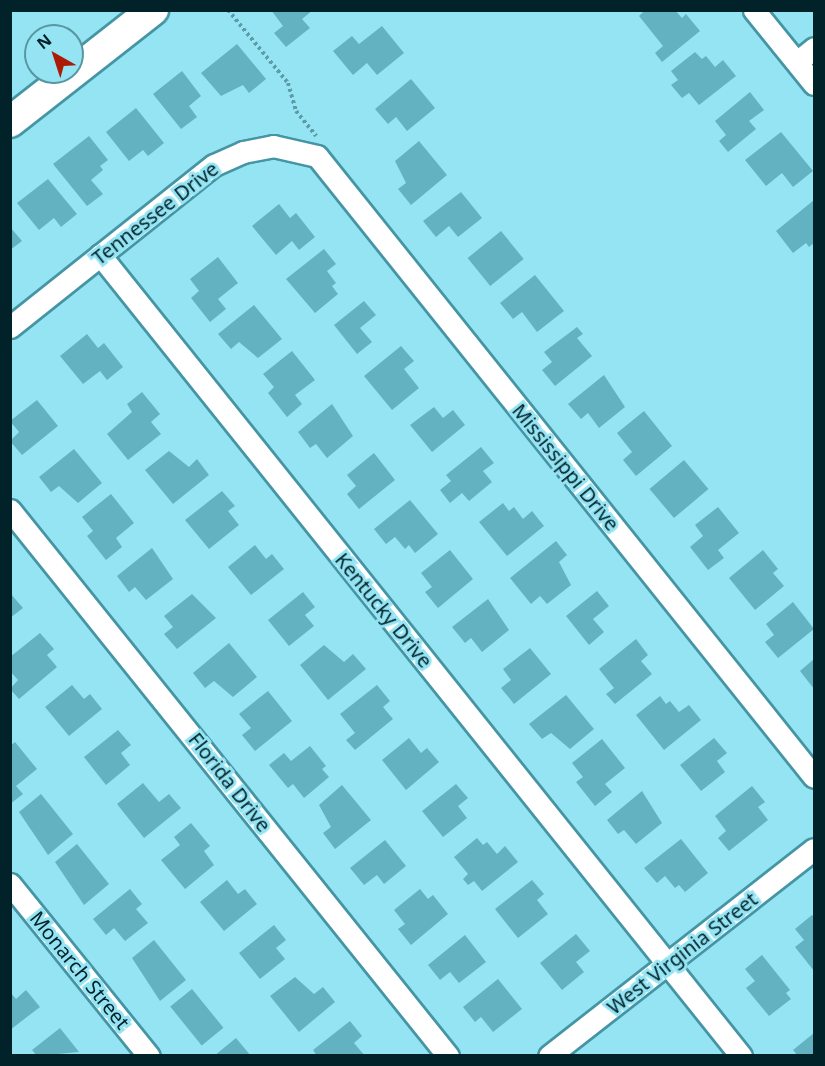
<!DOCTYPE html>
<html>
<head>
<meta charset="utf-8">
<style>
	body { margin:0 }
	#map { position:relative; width:825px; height:1066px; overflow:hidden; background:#95e4f4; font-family:"Noto Sans",sans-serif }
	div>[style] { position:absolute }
	.building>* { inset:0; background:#63b2c1; transform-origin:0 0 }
	.path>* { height:4px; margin-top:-2px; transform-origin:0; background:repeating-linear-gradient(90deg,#5d9ba7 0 3px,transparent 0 6px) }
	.roads { filter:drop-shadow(2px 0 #4595a4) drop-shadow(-2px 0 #4595a4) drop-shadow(0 2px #4595a4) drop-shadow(0 -2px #4595a4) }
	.street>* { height:21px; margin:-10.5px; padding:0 10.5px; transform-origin:10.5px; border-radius:10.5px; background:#fff }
	.secondary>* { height:30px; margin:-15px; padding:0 15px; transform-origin:15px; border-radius:15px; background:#fff }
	span { translate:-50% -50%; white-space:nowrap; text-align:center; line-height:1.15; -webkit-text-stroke:6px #95e4f4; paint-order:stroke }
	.street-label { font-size:20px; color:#002228 }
	.frame { position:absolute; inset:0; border:12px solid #002228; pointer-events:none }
	.north { position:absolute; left:24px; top:24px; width:60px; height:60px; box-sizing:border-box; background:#95e4f4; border:2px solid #5996a2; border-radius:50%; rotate:321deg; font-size:16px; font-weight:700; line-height:24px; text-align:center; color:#002228 }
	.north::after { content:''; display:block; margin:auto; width:21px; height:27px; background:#ac1c05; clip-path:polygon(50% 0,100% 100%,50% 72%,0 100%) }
</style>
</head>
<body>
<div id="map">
	<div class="building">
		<div style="clip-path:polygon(271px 10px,313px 10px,302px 19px,310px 28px,286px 47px,274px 33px,283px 26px)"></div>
		<div style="clip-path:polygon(645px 10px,675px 10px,682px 18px,686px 14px,700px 31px,662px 62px,655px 53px,663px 46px,639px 16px)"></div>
		<div style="clip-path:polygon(382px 26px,404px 53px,377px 75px,367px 63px,353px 75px,333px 51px,352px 36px,359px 44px)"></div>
		<div style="clip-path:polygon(237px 44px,266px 79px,249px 93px,243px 85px,221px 96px,201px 73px)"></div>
		<div style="clip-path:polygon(695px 52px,702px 59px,706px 56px,715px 67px,723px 60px,736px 76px,699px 105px,689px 93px,682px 98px,671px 85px,678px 80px,671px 71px)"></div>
		<div style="clip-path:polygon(182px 71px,201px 96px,189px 106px,197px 117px,181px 129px,153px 94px)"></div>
		<div style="clip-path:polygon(411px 79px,435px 108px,407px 131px,396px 117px,388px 124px,375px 109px)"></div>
		<div style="clip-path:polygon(750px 92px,764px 110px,749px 121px,756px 129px,728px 152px,719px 141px,726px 135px,715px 121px)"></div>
		<div style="clip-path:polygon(136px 108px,164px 143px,148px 156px,143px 150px,129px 161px,106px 132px)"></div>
		<div style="clip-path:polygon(781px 132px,813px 171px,793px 187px,782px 173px,766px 186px,745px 160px)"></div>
		<div style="clip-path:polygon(89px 136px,108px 160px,100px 166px,103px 170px,91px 180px,103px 194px,87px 206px,53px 164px)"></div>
		<div style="clip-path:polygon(419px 141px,447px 175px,411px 205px,398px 189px,406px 183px,395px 161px)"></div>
		<div style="clip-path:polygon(48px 179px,77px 214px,61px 227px,54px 218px,39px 230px,17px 203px)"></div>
		<div style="clip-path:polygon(461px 192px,482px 218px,458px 237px,449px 226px,436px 237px,423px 221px)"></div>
		<div style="clip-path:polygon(814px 200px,814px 243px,809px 247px,806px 243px,793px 253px,776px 231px)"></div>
		<div style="clip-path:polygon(279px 204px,290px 218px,296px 213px,315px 237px,299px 250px,292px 241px,276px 255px,252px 226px)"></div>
		<div style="clip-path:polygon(10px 227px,22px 241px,10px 250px)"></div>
		<div style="left:501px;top:231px;width:36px;height:43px;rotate:51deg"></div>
		<div style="clip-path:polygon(324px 249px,336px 264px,327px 271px,336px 283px,332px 286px,338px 294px,315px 313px,286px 279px)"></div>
		<div style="clip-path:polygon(218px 257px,238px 283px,218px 299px,226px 309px,210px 322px,191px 298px,199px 291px,190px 279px)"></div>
		<div style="clip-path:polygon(535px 275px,564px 311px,537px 332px,522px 312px,513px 319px,500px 303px)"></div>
		<div style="clip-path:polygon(364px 301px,376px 315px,360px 328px,372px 342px,357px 354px,334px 325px)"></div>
		<div style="clip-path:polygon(254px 305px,282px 339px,258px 358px,239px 342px,231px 349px,218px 334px)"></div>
		<div style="clip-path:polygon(577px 327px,583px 334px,577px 338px,592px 356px,555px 386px,542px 370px,552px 362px,544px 352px)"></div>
		<div style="clip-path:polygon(87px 334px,98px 348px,104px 343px,123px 367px,107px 380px,100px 371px,83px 384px,60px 356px)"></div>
		<div style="clip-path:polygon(401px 346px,414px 361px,404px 369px,419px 388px,392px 410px,364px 376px)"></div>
		<div style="clip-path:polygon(292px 351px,315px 380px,295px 395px,302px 404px,287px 417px,268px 393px,274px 387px,263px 374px)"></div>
		<div style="clip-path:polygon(604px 375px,625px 407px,599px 428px,588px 413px,581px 419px,568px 404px)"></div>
		<div style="clip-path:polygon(142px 392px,160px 414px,151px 422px,161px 434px,128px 460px,107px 434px,132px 412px,127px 404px)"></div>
		<div style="clip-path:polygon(37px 400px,58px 426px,22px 455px,10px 441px,19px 432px,10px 421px)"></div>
		<div style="clip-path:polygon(332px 404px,353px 436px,327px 458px,316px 444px,310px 448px,298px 432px)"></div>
		<div style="clip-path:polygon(434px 407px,443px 418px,453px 410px,465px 425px,432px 452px,410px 425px)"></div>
		<div style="clip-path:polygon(644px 411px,672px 446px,636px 476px,623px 460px,632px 452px,617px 433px)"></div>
		<div style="clip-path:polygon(481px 447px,494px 463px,483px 471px,492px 482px,469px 501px,462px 493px,450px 503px,440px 490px,451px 481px,446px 475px)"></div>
		<div style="clip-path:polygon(74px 449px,102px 483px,78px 503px,59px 486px,51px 492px,39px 477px)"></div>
		<div style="clip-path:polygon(169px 451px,189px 467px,197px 459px,209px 475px,173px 504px,145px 470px)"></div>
		<div style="clip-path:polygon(374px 453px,395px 480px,359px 509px,347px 494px,356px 486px,347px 475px)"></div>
		<div style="left:684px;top:460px;width:38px;height:45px;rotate:50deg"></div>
		<div style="clip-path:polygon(222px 491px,235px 506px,228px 511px,239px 525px,209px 549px,185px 520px)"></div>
		<div style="clip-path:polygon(111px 494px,134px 523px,116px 538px,122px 547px,106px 560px,87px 536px,93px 531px,82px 517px)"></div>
		<div style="clip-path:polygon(410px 500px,438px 534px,415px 553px,409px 545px,405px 549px,395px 537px,386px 544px,374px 529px)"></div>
		<div style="clip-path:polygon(503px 503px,509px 511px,514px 507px,523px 519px,532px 511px,544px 526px,507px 556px,479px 522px)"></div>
		<div style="clip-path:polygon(718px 507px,739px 533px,718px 550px,724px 558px,708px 570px,690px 547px,703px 536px,695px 525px)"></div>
		<div style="clip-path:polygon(556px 541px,567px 555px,559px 562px,571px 585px,547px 604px,540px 596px,531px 604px,510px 578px)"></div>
		<div style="clip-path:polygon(255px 545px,266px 559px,272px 554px,284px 569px,251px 595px,228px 567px)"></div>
		<div style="clip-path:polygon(152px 548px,173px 579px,146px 600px,135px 587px,129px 592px,117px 576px)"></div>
		<div style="clip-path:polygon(450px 550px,473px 579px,438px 608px,425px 592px,432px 587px,421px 573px)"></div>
		<div style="clip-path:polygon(763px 550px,778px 569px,773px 573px,784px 586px,755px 610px,729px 578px)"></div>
		<div style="clip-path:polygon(597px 591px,609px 606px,593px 619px,604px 632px,589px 645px,566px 616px)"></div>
		<div style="clip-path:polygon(303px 592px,315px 607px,305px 615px,314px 626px,289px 646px,268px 620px)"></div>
		<div style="clip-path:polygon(10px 593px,23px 608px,10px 618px)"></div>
		<div style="clip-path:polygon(192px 594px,216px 618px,177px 649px,164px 634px,173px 627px,164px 616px)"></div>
		<div style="clip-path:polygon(488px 599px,509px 630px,482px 652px,471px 638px,465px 643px,452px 627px)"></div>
		<div style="clip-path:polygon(793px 602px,814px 629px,778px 658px,765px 642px,774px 635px,766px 624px)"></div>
		<div style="clip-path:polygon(40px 633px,54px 649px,47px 655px,57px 667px,19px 699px,10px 689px,18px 680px,10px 671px,10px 657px)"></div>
		<div style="clip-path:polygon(636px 639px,648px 655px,641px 661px,652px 674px,615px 704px,606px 694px,614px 688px,599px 669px)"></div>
		<div style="clip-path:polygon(229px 643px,257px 677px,233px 697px,214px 681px,205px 688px,193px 673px)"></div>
		<div style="clip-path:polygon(324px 645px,344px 662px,353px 654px,366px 669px,328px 700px,300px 665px)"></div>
		<div style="clip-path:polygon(530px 648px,551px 674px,514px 704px,501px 688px,511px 680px,503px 669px)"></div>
		<div style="clip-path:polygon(814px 659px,814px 689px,800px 671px)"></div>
		<div style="clip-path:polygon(72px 685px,84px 699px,90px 694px,102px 709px,69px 736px,45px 707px)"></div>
		<div style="clip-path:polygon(377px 685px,390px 701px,383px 707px,393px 719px,355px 750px,346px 740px,355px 733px,340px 714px)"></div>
		<div style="clip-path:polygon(268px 691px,292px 721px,255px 751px,242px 735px,251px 728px,239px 714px)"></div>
		<div style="clip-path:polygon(566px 695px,594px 729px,570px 749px,551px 733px,542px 739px,529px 724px)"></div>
		<div style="clip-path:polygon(660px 696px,666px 704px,670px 701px,679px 712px,689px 705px,701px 720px,664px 750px,636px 715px)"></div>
		<div style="clip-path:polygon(118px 730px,131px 745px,121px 753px,130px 765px,106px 785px,84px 757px)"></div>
		<div style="clip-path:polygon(409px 738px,421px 753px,427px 748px,439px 762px,406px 790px,382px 760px)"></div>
		<div style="clip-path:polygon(714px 738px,727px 753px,717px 761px,725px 772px,701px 791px,680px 765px)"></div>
		<div style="clip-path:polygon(602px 739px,625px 768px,605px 784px,612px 792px,595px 806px,576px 782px,583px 777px,572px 763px)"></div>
		<div style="clip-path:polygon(15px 742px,37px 769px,16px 786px,23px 794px,10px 804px,10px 746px)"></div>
		<div style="clip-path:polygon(310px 746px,326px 766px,322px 769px,329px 777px,304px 798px,293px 784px,288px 788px,269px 765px,284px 753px,291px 761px)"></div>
		<div style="clip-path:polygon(143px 783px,159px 802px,169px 794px,181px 808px,144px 838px,117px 804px)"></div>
		<div style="clip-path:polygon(456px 784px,468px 798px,458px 806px,467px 818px,443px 837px,422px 811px)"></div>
		<div style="clip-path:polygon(342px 785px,371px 820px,335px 849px,323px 833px,331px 827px,319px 805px)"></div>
		<div style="clip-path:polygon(752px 786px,765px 802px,758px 807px,768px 820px,729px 851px,718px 838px,726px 831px,715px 816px)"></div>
		<div style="clip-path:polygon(642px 791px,662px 823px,636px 844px,624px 830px,618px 834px,607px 820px)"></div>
		<div style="clip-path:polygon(41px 794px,73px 834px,48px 855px,19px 812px)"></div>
		<div style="clip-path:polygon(191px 823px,210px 846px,204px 851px,214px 865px,185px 889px,161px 860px,180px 845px,174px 837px)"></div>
		<div style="clip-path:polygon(477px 838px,483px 845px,487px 842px,497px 854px,505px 846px,518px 862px,482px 891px,474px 881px,468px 885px,463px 879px,468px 874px,454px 857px)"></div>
		<div style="clip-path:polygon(681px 839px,708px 873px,685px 892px,679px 885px,675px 888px,665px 876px,657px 883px,644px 868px)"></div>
		<div style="clip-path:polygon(385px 840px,406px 866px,384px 884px,377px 875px,364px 885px,350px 868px)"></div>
		<div style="clip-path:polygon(77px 844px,109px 884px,84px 905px,55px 862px)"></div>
		<div style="clip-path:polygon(227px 880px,238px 894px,245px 889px,257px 904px,224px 931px,200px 902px)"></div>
		<div style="clip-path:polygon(532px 880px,544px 894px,537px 900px,548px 914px,518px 938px,495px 909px)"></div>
		<div style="clip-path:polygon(130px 889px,142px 904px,136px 909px,148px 923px,125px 941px,114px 928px,106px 935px,93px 919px)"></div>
		<div style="clip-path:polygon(420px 889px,428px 899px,433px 895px,448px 914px,411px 945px,398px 929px,405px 924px,394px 910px)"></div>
		<div style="clip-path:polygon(812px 915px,814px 917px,814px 971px,795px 947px,804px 940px,795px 929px)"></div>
		<div style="clip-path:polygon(274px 925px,286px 940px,276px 948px,285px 959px,260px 979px,239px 953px)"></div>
		<div style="clip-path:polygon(576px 934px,590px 951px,576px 962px,584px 972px,562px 990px,540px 963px)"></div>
		<div style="clip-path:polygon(465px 935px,486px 962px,459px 983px,450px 972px,440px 980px,428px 965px)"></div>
		<div style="clip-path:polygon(154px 940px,186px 980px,160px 1001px,132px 958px)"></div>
		<div style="clip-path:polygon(762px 955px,790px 990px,786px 993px,791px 999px,769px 1016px,746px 988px,755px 981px,745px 969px)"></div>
		<div style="clip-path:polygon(295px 977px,314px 994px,323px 987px,335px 1002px,299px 1032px,270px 996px)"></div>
		<div style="clip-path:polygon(498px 979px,522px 1009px,493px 1032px,481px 1017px,475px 1022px,463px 1007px)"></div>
		<div style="left:192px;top:989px;width:50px;height:28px;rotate:51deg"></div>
		<div style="clip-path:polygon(26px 990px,40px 1007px,10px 1030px,10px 992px,16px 999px)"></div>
		<div style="clip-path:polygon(350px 1021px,362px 1036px,354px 1043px,365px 1056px,317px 1056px,313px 1050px)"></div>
		<div style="clip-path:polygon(60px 1028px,79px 1052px,37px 1056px,32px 1050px)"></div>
		<div style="clip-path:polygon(814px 1033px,814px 1056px,798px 1056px,793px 1050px)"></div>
		<div style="clip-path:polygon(236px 1038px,251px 1056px,214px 1056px)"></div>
	</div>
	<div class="path">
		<div style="left:228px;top:10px;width:94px;rotate:50.6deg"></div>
		<div style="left:288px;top:83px;width:29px;rotate:74deg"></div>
		<div style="left:296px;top:111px;width:32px;rotate:51deg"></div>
	</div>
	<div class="roads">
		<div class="street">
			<div style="left:754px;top:10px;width:95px;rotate:51deg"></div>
			<div style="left:797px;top:62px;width:22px;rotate:-39deg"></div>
			<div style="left:317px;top:156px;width:795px;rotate:51.33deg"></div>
			<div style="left:100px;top:255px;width:1026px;rotate:51.33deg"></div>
			<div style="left:10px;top:327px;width:260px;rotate:-38.5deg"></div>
			<div style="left:214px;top:165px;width:32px;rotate:-24deg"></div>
			<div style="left:243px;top:152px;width:31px;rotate:-11deg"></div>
			<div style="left:273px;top:146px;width:45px;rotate:12.8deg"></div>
			<div style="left:10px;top:510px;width:700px;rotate:51.26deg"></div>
			<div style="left:10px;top:884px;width:221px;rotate:51.1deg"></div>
			<div style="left:549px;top:1056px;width:336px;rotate:-38deg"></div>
		</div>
		<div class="secondary">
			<div style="left:10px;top:122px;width:182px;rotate:-38.1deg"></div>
		</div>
	</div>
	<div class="street-label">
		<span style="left:155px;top:213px;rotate:-38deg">Tennessee Drive</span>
		<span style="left:566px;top:467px;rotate:51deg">Mississippi Drive</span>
		<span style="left:384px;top:610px;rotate:51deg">Kentucky Drive</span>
		<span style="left:230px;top:782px;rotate:52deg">Florida Drive</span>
		<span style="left:682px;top:953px;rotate:-38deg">West Virginia Street</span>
		<span style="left:80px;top:970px;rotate:51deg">Monarch Street</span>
	</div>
	<div class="frame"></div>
	<div class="north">N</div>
</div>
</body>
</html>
